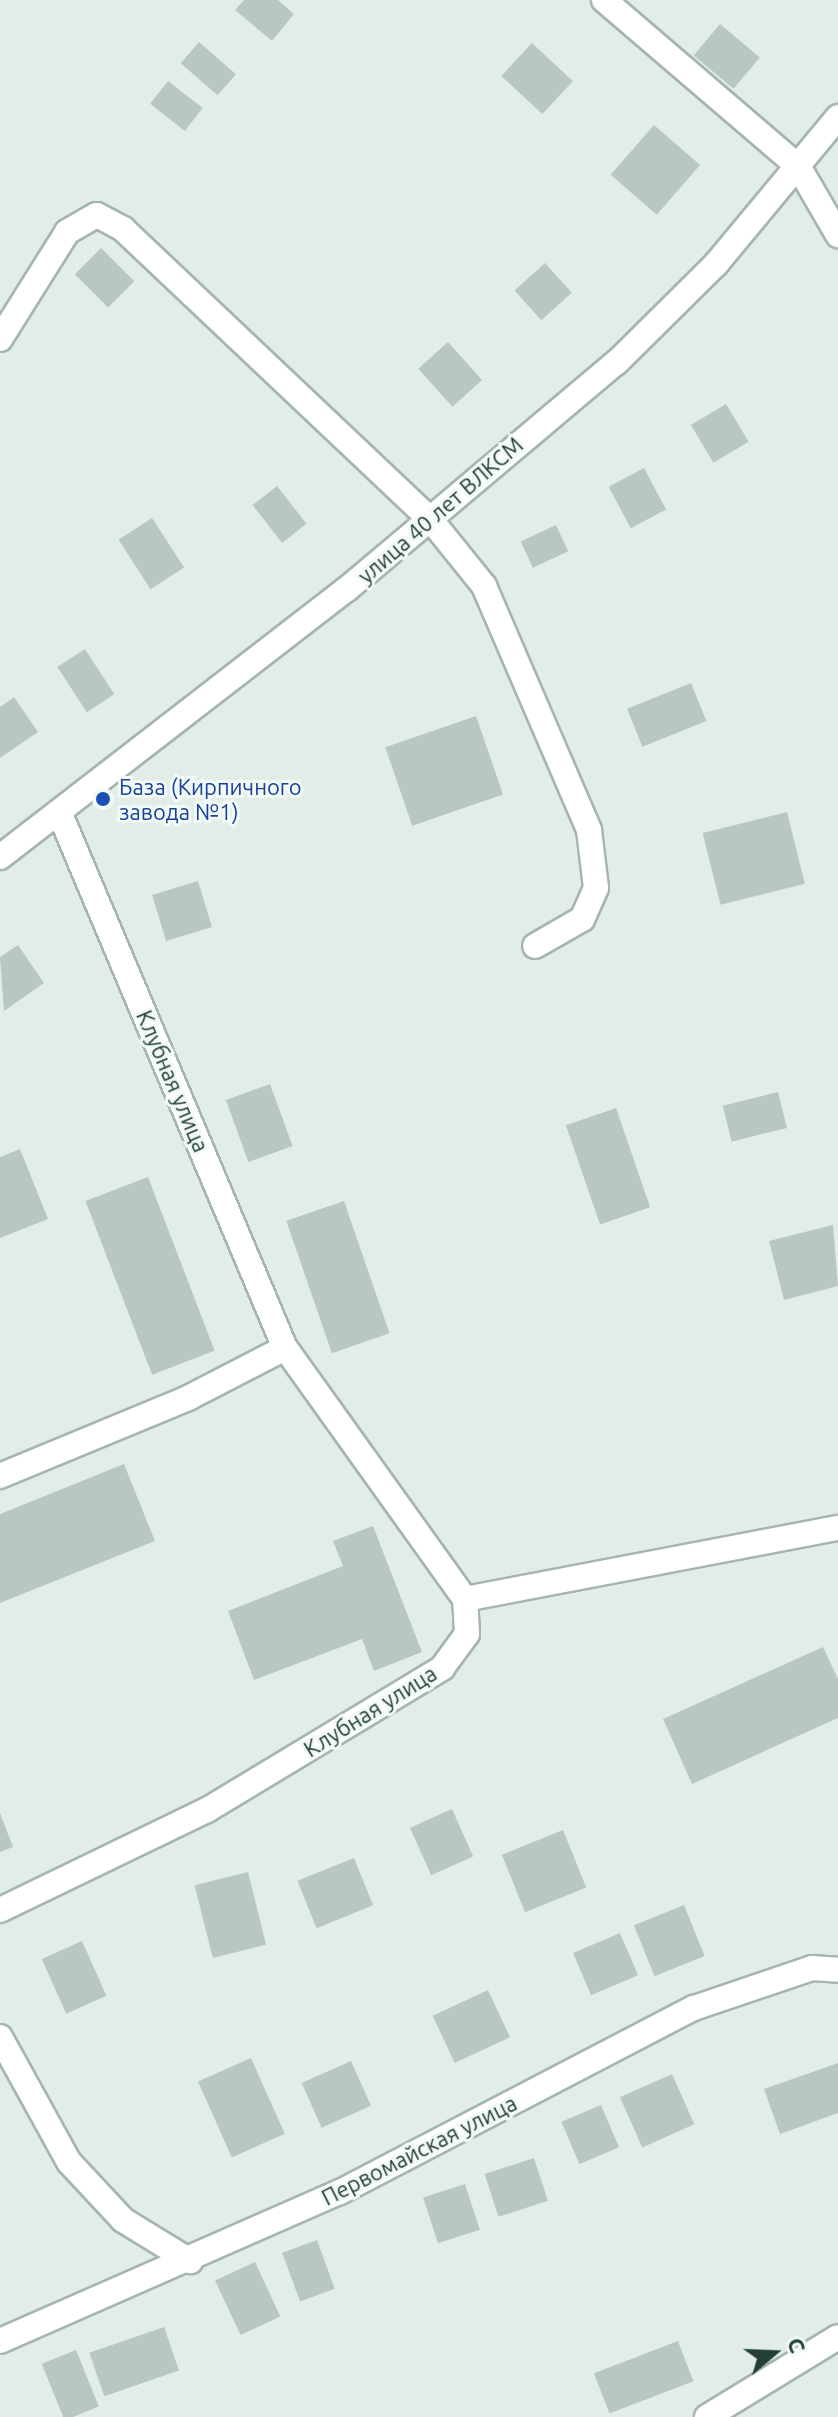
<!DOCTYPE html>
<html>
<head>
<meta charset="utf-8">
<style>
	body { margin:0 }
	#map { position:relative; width:838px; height:2417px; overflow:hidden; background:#e3ede8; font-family:Ubuntu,sans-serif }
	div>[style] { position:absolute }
	.building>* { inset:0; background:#b8c8c1; transform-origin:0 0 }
	.roads { filter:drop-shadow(2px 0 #a5b5af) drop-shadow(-2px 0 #a5b5af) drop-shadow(0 2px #a5b5af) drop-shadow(0 -2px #a5b5af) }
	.minor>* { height:24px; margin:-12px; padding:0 12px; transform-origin:12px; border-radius:12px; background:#fff }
	.dots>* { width:22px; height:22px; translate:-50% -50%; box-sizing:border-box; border:4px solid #f3f9f6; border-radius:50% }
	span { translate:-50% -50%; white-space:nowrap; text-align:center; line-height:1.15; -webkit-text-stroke:6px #f3f9f6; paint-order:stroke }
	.street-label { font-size:22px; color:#223f37 }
	.transit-label { font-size:22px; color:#164399 }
	.left { translate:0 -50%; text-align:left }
	.north { position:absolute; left:734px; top:2313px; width:80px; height:80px; -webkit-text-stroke:6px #f3f9f6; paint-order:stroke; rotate:71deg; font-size:22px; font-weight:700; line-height:32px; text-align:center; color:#223f37 }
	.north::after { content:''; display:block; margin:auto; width:28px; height:36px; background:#223f37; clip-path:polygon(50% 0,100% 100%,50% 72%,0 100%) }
</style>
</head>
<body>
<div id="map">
	<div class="building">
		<div style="clip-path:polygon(244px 0,278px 0,294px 14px,272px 41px,235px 10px)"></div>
		<div style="left:720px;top:24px;width:52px;height:41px;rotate:40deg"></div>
		<div style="left:199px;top:42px;width:49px;height:28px;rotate:41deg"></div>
		<div style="left:532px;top:43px;width:56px;height:45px;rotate:43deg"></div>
		<div style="left:168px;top:81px;width:44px;height:29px;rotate:38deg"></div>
		<div style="left:654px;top:125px;width:61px;height:66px;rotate:41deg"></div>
		<div style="left:101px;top:248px;width:47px;height:37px;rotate:45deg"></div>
		<div style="left:545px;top:263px;width:40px;height:41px;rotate:48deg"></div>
		<div style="left:448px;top:342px;width:51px;height:40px;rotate:48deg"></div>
		<div style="left:726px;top:404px;width:44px;height:41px;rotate:59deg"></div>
		<div style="left:644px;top:468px;width:47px;height:40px;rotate:62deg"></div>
		<div style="left:277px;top:486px;width:48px;height:31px;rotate:52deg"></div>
		<div style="left:152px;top:518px;width:59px;height:40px;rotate:57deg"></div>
		<div style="left:556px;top:525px;width:29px;height:39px;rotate:65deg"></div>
		<div style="left:85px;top:649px;width:54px;height:33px;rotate:57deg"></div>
		<div style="left:691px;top:683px;width:41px;height:69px;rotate:68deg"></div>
		<div style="clip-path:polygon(14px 697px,38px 732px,0 758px,0 707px)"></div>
		<div style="left:476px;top:716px;width:83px;height:96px;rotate:71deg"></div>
		<div style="left:787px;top:812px;width:74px;height:87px;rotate:76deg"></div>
		<div style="left:198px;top:881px;width:48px;height:48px;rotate:73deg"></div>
		<div style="clip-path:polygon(18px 945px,44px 983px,4px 1011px,0 957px)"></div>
		<div style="left:270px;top:1084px;width:66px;height:47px;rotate:70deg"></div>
		<div style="left:778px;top:1092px;width:37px;height:57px;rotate:76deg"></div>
		<div style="left:616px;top:1108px;width:105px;height:53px;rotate:71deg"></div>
		<div style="clip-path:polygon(20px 1149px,48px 1219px,0 1238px,0 1157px)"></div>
		<div style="left:148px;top:1177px;width:186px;height:67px;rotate:69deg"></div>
		<div style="left:344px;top:1201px;width:140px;height:61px;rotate:71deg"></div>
		<div style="clip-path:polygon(833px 1225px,838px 1286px,784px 1300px,769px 1241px)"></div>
		<div style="clip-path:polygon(124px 1464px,155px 1541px,0 1603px,0 1514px)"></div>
		<div style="clip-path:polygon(373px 1526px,422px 1652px,374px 1671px,362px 1639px,254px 1680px,228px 1611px,343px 1566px,333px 1541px)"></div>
		<div style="clip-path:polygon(823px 1647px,838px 1679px,838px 1718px,692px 1784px,663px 1719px)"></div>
		<div style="left:452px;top:1809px;width:52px;height:46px;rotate:66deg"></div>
		<div style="clip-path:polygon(0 1813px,13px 1847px,0 1852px)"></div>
		<div style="left:563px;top:1830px;width:62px;height:66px;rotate:68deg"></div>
		<div style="left:354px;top:1858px;width:51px;height:61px;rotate:68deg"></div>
		<div style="left:248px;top:1872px;width:75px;height:55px;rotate:76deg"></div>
		<div style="left:684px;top:1905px;width:55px;height:54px;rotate:68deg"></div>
		<div style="left:620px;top:1933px;width:46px;height:51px;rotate:67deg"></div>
		<div style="left:82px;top:1941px;width:60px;height:44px;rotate:66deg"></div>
		<div style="left:488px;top:1990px;width:52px;height:61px;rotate:65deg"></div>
		<div style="left:251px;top:2058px;width:83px;height:58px;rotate:66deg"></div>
		<div style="left:351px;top:2061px;width:49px;height:54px;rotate:66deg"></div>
		<div style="clip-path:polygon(838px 2063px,838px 2113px,780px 2134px,764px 2089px)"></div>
		<div style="left:672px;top:2074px;width:55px;height:57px;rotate:66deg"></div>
		<div style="left:601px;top:2105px;width:46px;height:43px;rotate:67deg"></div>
		<div style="left:534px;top:2158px;width:45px;height:52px;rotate:72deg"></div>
		<div style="left:465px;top:2184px;width:48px;height:44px;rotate:72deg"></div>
		<div style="left:317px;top:2240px;width:52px;height:37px;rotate:70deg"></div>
		<div style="left:255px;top:2262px;width:60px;height:44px;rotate:65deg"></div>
		<div style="left:164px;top:2327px;width:46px;height:79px;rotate:71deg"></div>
		<div style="left:678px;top:2341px;width:43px;height:90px;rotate:69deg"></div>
		<div style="left:76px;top:2350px;width:61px;height:37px;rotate:68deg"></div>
	</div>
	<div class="roads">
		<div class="minor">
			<div style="left:604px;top:0;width:255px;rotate:40.6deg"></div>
			<div style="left:798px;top:166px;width:80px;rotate:59.9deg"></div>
			<div style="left:0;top:339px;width:126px;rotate:-57.9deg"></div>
			<div style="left:67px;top:232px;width:34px;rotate:-30deg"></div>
			<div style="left:97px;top:215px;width:30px;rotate:28deg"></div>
			<div style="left:123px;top:229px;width:424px;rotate:43.4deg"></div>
			<div style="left:431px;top:520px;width:85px;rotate:51.2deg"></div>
			<div style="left:484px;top:586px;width:266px;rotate:66.7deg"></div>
			<div style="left:589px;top:830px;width:58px;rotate:83.1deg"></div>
			<div style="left:596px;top:888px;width:34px;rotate:114deg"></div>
			<div style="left:582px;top:919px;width:54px;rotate:150.1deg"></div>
			<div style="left:0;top:857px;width:438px;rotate:-37.7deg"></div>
			<div style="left:347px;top:589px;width:353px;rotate:-40.1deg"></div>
			<div style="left:617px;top:362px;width:139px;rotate:-44.7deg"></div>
			<div style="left:716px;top:264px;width:191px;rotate:-50.3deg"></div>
			<div style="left:0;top:1476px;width:204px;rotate:-22.5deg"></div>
			<div style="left:188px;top:1398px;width:109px;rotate:-27.3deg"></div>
			<div style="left:465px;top:1599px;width:380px;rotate:-10.8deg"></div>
			<div style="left:0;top:1910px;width:230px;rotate:-25.8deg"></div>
			<div style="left:207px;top:1810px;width:275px;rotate:-31.1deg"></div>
			<div style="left:442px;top:1668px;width:42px;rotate:-53.7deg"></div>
			<div style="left:467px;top:1634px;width:35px;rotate:-93deg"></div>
			<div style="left:465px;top:1599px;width:309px;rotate:-125.6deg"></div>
			<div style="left:285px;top:1348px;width:579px;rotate:-112.85deg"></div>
			<div style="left:0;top:2037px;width:143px;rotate:61.1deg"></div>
			<div style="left:69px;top:2162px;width:79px;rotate:47deg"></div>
			<div style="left:123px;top:2220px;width:79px;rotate:31.5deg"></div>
			<div style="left:0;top:2341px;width:371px;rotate:-23.7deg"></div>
			<div style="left:340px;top:2192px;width:399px;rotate:-27.5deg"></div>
			<div style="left:694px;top:2008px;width:125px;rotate:-18.7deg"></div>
			<div style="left:812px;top:1968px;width:26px;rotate:4deg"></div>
			<div style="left:707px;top:2417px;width:153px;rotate:-31.4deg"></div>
		</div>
	</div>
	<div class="dots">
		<div style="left:103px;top:799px;background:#1a4fb4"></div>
	</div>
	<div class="street-label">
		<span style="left:440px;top:510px;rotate:-41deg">улица 40 лет ВЛКСМ</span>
		<span style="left:173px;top:1081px;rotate:67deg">Клубная улица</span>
		<span style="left:370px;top:1711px;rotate:-32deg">Клубная улица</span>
		<span style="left:419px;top:2150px;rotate:-27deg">Первомайская улица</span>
	</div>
	<div class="transit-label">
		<span class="left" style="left:119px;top:799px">База (Кирпичного<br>завода №1)</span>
	</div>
	<div class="north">С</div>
</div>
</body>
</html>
